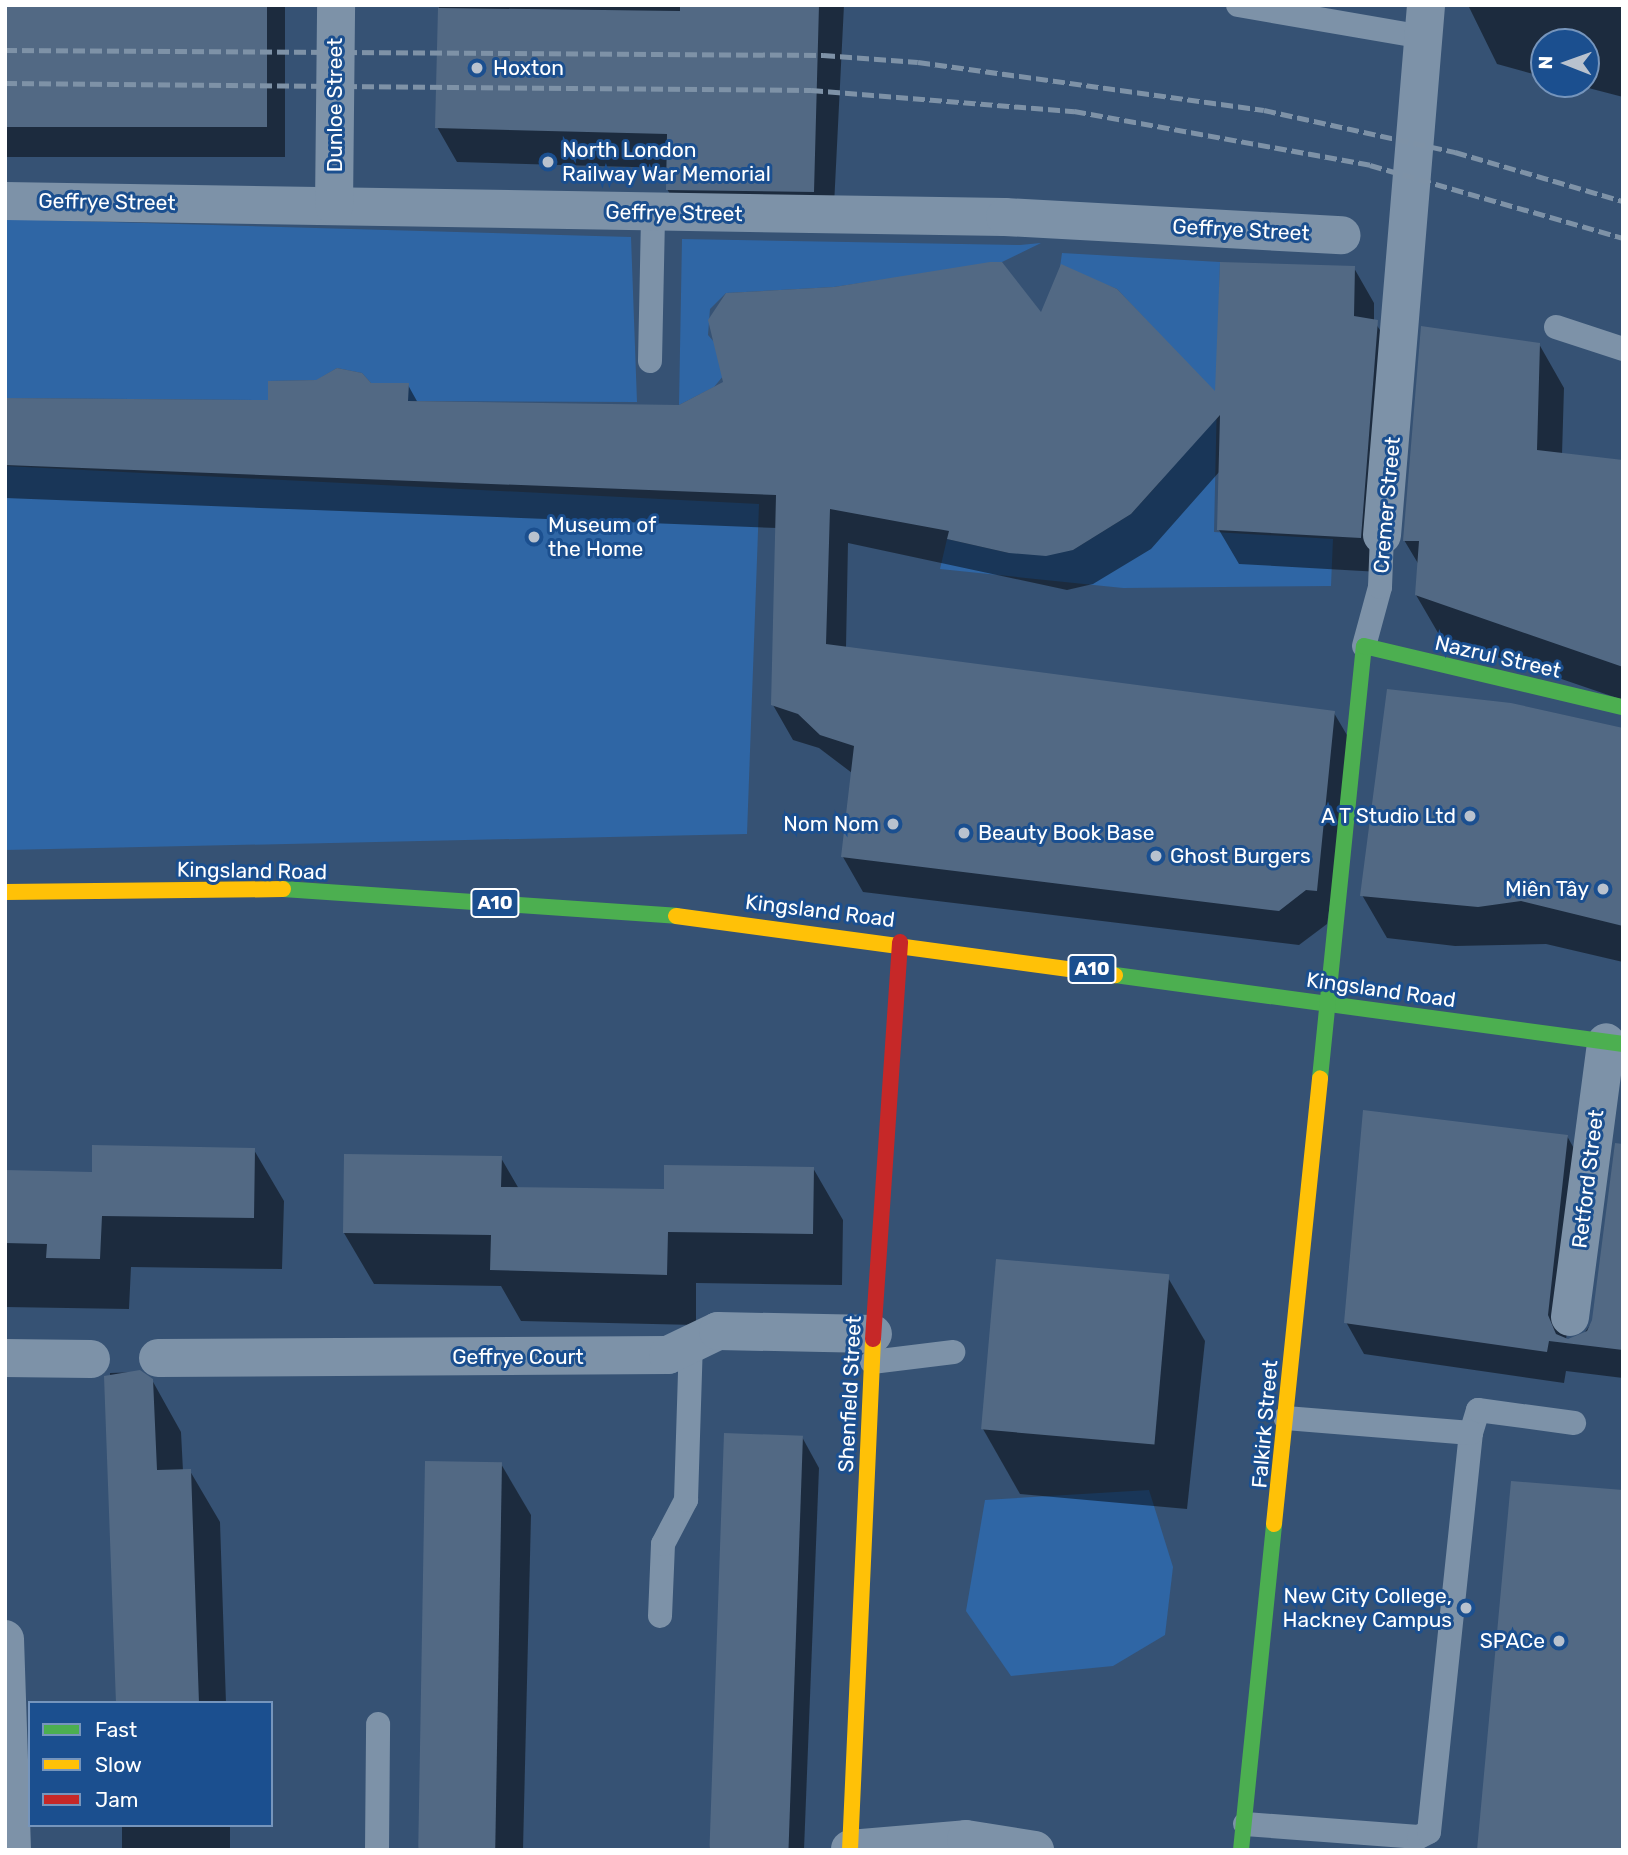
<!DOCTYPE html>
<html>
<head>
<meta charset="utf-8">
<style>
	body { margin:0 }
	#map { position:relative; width:1628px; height:1855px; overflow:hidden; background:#365274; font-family:Rubik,sans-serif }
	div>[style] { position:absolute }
	.green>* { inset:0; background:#2f66a5 }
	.shadow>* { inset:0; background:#0007; transform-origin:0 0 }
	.building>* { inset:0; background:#526984; transform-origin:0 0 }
	.lane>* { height:24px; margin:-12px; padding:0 12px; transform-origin:12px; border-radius:12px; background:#7d92a8 }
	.street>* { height:38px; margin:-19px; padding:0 19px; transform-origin:19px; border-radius:19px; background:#7d92a8 }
	.fast>* { height:16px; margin:-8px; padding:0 8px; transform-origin:8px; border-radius:8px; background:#4caf50 }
	.slow>* { height:16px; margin:-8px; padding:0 8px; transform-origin:8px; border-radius:8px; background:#ffc107 }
	.jam>* { height:16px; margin:-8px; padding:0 8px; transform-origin:8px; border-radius:8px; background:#c62828 }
	.rail>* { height:5px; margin-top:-2.5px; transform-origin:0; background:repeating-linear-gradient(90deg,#7e92a7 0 12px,transparent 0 17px) }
	.dots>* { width:19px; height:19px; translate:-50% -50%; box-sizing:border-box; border:4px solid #1b4f8f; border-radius:50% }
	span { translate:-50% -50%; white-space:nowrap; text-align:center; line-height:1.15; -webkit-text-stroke:6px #1b4f8f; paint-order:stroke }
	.shield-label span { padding:2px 5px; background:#1b4f8f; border:2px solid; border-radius:5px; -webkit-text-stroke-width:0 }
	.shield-label { font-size:19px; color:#fff; font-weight:700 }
	.poi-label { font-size:21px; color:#fff }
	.left { translate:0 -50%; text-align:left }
	.right { translate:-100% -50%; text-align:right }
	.street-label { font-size:21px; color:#fff }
	.frame { position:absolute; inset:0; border:7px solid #fff; pointer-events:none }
	.legend { position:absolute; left:28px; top:1701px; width:245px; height:126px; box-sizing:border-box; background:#1b4f8f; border:2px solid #7695bc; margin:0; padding:9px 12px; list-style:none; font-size:21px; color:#fff }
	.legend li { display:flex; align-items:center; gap:14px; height:35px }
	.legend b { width:35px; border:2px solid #7695bc }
	.north { position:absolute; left:1530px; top:28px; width:70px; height:70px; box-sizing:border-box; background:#1b4f8f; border:2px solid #7695bc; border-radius:50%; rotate:271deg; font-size:19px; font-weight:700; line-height:28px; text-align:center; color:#fff }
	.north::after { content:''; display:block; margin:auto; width:24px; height:32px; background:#b9c2ce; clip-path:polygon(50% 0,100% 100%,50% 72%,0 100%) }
</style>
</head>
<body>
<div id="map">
	<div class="green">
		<div style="clip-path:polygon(5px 219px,631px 237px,637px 402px,408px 401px,408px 383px,371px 383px,362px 373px,337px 368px,317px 380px,269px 381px,268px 400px,5px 398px)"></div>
		<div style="clip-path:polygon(682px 239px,1020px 245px,1041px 243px,1002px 262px,834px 287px,726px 293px,710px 309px,708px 335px,733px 364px,714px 387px,679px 405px)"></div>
		<div style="clip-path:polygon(1062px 253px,1220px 262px,1214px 532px,1333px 539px,1331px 586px,1123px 588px,940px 569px,947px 539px,1009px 553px,1073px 550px,1131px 514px,1160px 482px,1175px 439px,1173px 362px,1149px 323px,1117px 289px,1060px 267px)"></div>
		<div style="clip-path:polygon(5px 466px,759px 504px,747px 834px,5px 850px)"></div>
		<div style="clip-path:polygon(1149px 1490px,1173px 1567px,1165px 1635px,1113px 1666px,1011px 1676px,966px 1611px,985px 1500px)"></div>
	</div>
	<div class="shadow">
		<div style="left:5px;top:5px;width:280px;height:152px"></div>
		<div style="clip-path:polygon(439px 5px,844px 5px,833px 226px,688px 224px,667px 189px,668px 168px,457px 162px,437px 127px)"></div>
		<div style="clip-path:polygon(1468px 5px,1623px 5px,1623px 97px,1573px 84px,1586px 84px,1586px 42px,1544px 42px,1544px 77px,1497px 64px)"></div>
		<div style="clip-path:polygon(1354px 268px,1374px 303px,1374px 321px,1397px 356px,1380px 572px,1239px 564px,1219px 530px,1220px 471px,1151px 549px,1093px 584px,1067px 590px,848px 543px,846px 648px,1334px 713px,1354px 747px,1327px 924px,1299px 945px,863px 892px,843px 857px,852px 773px,819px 748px,793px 740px,773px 705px,777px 528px,5px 498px,5px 400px,270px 402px,408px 385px,418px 403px,680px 407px,1042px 316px,1217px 396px)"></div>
		<div style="clip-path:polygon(1539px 344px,1564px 388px,1562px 455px,1623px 462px,1623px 700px,1441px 638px,1416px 595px,1419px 565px,1404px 540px)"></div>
		<div style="clip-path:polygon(1623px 728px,1623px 962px,1546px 944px,1455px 946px,1387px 938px,1362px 895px)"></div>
		<div style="clip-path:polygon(1567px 1136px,1585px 1168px,1566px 1340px,1580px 1339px,1593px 1321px,1623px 1146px,1623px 1378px,1566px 1371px,1564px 1383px,1364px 1354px,1346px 1322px)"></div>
		<div style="clip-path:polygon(254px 1150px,284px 1201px,282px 1269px,131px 1267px,129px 1309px,5px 1307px,5px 1171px,94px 1173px)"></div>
		<div style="clip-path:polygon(501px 1158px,519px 1189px,665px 1191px,813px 1168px,843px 1220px,842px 1285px,696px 1283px,696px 1325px,521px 1321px,501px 1286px,374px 1284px,344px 1233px)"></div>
		<div style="clip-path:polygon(1167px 1276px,1205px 1341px,1187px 1509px,1020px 1494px,983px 1429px)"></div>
		<div style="clip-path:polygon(139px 1372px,152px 1380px,181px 1432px,183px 1471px,190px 1471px,220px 1522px,226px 1703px,119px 1703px,110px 1373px)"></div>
		<div style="clip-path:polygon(802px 1437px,819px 1468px,804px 1850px,709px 1850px)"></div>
		<div style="clip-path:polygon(501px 1464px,531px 1515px,523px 1850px,418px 1850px)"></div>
		<div style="left:122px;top:1825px;width:108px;height:25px"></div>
	</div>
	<div class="building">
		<div style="left:5px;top:5px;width:262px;height:122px"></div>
		<div style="clip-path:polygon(680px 5px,819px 5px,814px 192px,666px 190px,667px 134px,435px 128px,438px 8px,680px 11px)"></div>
		<div style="clip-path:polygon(990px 262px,1002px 262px,1041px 312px,1061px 264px,1117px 289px,1215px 391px,1220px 262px,1355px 266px,1354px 316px,1378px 320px,1361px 538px,1217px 530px,1220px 415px,1131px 514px,1073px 550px,1046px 556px,1009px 553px,947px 539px,949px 531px,830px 509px,826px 644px,1335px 711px,1317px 891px,1306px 890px,1279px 911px,841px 857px,854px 746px,820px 735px,798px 714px,771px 705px,776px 495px,5px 465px,5px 398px,268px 400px,268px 381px,316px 380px,337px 368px,362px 373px,371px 383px,409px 383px,408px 401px,679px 405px,723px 382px,708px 320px,726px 293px,834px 287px)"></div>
		<div style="clip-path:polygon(1421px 326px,1540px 343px,1537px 450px,1623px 460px,1623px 667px,1415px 595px,1419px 541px,1403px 541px)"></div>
		<div style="clip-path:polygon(1387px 689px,1511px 703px,1623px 728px,1623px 926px,1521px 901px,1478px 907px,1360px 896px)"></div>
		<div style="clip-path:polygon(1363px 1110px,1568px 1135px,1548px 1315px,1556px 1334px,1568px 1339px,1587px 1331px,1592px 1320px,1615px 1143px,1623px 1144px,1623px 1350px,1549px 1341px,1547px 1352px,1344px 1323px)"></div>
		<div style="clip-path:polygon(92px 1145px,255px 1148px,254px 1218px,102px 1216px,100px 1259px,46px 1258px,47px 1244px,5px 1243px,5px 1170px,92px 1172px)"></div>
		<div style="clip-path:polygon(344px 1154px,502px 1156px,501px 1187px,664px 1189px,664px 1165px,814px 1167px,813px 1234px,668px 1232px,667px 1275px,490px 1270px,491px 1235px,343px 1233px)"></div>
		<div style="left:996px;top:1259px;width:174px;height:171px;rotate:5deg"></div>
		<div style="clip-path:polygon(140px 1370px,153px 1379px,157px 1470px,191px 1469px,199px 1703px,116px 1703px,104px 1376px)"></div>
		<div style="left:724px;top:1433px;width:79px;height:417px;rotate:2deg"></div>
		<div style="left:425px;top:1461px;width:77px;height:389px;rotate:1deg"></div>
		<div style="clip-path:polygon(1511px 1481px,1623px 1490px,1623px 1850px,1477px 1850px)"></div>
	</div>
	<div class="lane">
		<div style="left:1238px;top:5px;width:188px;rotate:9.8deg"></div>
		<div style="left:1556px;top:327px;width:71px;rotate:18.2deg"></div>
		<div style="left:650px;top:361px;width:149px;rotate:-88.8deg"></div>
		<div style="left:1364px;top:646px;width:61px;rotate:-74.8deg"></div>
		<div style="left:1380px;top:587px;width:52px;rotate:-87.8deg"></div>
		<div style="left:872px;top:1362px;width:82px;rotate:-7deg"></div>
		<div style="left:1471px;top:1433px;width:24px;rotate:-73deg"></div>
		<div style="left:1478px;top:1410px;width:97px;rotate:7.7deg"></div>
		<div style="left:660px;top:1616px;width:72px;rotate:-87.6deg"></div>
		<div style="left:663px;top:1544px;width:50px;rotate:-62.4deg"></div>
		<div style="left:686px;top:1500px;width:156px;rotate:-88.2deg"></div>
		<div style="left:1245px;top:1824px;width:174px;rotate:4.3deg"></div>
		<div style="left:1419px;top:1837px;width:11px;rotate:-27deg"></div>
		<div style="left:1429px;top:1832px;width:401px;rotate:-84deg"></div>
		<div style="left:1471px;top:1433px;width:186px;rotate:-175.4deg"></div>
		<div style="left:377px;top:1850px;width:126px;rotate:-89.5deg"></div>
	</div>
	<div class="street">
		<div style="left:5px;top:201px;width:1000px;rotate:0.92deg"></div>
		<div style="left:1005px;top:217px;width:337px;rotate:3.1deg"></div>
		<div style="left:334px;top:206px;width:201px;rotate:-89.4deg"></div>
		<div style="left:1382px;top:535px;width:532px;rotate:-85.25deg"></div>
		<div style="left:1570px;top:1317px;width:277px;rotate:-82.5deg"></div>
		<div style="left:5px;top:1358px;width:86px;rotate:0.7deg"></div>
		<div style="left:158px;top:1358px;width:510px;rotate:-0.34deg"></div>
		<div style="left:668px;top:1355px;width:55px;rotate:-25.6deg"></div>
		<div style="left:718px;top:1331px;width:155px;rotate:1.1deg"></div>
		<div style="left:5px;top:1639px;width:211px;rotate:88.1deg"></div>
		<div style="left:850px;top:1849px;width:116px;rotate:-4.9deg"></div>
		<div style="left:966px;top:1839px;width:70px;rotate:9.1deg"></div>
	</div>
	<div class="fast">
		<div style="left:283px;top:889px;width:394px;rotate:3.9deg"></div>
		<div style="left:1115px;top:975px;width:513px;rotate:7.73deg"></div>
		<div style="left:1320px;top:1078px;width:434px;rotate:-84.2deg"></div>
		<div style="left:1364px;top:646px;width:266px;rotate:13.3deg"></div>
		<div style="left:1241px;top:1850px;width:328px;rotate:-84.2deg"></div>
	</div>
	<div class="slow">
		<div style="left:5px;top:892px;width:278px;rotate:-0.6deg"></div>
		<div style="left:676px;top:916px;width:443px;rotate:7.7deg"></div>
		<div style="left:1274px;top:1524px;width:448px;rotate:-84.1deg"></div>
		<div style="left:850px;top:1850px;width:512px;rotate:-87.42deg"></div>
	</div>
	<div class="jam">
		<div style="left:873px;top:1339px;width:398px;rotate:-86.1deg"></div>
	</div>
	<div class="rail">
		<div style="left:5px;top:50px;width:818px;rotate:0.35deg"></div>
		<div style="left:823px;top:55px;width:95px;rotate:4.2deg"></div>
		<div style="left:918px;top:62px;width:349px;rotate:7.9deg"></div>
		<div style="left:1264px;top:110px;width:196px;rotate:12.4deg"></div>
		<div style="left:1455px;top:152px;width:175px;rotate:16.3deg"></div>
		<div style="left:5px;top:83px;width:806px;rotate:0.5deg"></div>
		<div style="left:811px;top:90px;width:264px;rotate:4.6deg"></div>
		<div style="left:1074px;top:111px;width:301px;rotate:10.3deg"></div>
		<div style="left:1370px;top:165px;width:263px;rotate:16.1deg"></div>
	</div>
	<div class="dots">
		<div style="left:477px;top:68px;background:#b9c2ce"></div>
		<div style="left:548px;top:162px;background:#b9c2ce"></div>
		<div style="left:534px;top:537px;background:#b9c2ce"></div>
		<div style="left:1470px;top:816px;background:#b9c2ce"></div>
		<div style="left:893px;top:824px;background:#b9c2ce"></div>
		<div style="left:964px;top:833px;background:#b9c2ce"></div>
		<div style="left:1156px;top:856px;background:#b9c2ce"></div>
		<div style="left:1603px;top:889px;background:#b9c2ce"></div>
		<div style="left:1466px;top:1608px;background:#b9c2ce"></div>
		<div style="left:1559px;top:1641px;background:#b9c2ce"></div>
	</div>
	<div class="shield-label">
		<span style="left:495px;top:903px">A10</span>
		<span style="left:1092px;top:969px">A10</span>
	</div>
	<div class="poi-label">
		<span class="left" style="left:493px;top:68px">Hoxton</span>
		<span class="left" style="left:562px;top:162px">North London<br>Railway War Memorial</span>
		<span class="left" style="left:548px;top:537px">Museum of<br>the Home</span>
		<span class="right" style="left:1456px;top:816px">A T Studio Ltd</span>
		<span class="right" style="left:879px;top:824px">Nom Nom</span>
		<span class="left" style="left:978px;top:833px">Beauty Book Base</span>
		<span class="left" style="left:1170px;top:856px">Ghost Burgers</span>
		<span class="right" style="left:1589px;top:889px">Miên Tây</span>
		<span class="right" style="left:1452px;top:1608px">New City College,<br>Hackney Campus</span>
		<span class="right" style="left:1545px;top:1641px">SPACe</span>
	</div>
	<div class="street-label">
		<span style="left:335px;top:105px;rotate:-90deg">Dunloe Street</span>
		<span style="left:107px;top:202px;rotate:1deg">Geffrye Street</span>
		<span style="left:674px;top:213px;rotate:1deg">Geffrye Street</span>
		<span style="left:1241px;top:230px;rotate:3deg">Geffrye Street</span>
		<span style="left:1387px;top:505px;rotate:-85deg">Cremer Street</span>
		<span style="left:1498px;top:657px;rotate:13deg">Nazrul Street</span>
		<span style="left:252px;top:871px;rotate:1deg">Kingsland Road</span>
		<span style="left:820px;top:911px;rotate:7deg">Kingsland Road</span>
		<span style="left:1381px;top:990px;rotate:8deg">Kingsland Road</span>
		<span style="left:1588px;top:1179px;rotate:-83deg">Retford Street</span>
		<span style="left:518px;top:1357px">Geffrye Court</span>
		<span style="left:850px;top:1394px;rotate:-87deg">Shenfield Street</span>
		<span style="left:1265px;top:1424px;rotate:-85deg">Falkirk Street</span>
	</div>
	<div class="frame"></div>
	<ul class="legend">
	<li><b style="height:9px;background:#4caf50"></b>Fast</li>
	<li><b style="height:9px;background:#ffc107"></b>Slow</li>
	<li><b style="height:9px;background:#c62828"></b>Jam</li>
	</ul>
	<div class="north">N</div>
</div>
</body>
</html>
